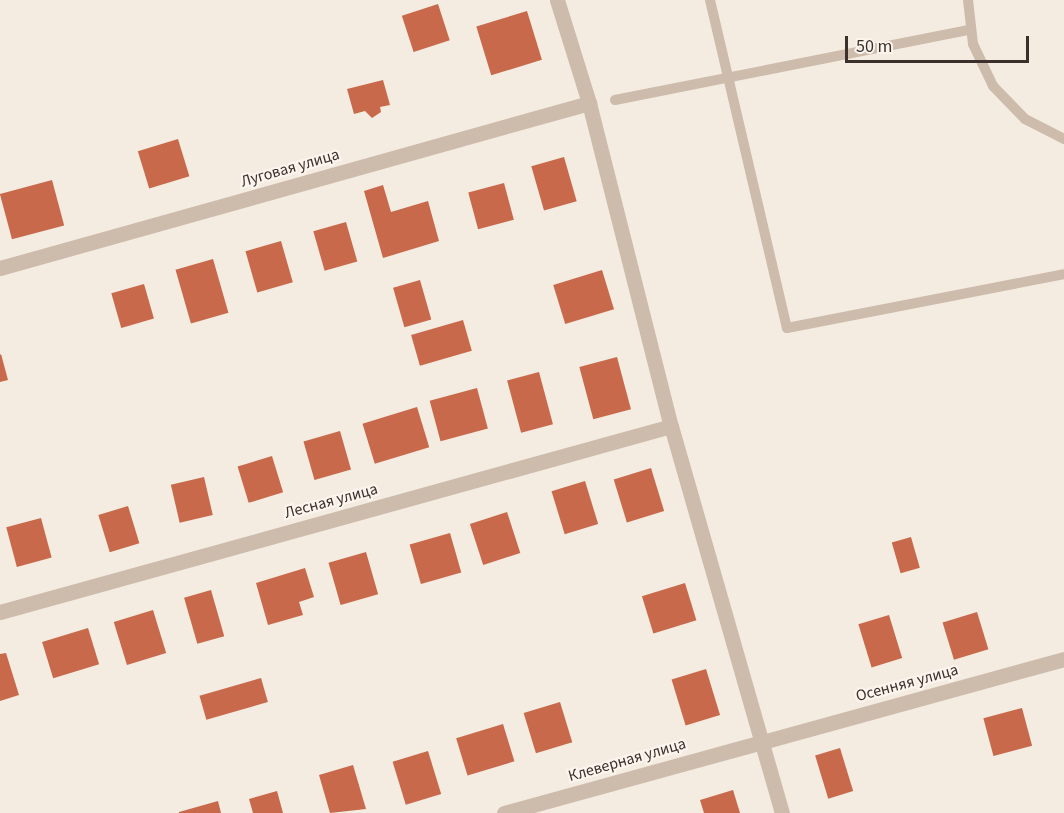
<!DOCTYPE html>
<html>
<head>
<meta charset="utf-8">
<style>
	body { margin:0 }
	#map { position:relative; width:1064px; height:813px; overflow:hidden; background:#f4ebe1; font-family:"Source Sans 3",sans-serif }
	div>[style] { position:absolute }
	.building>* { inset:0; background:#c8694b; transform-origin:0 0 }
	.lane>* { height:10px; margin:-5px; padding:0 5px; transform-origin:5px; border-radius:5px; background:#cdbbac }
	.street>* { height:15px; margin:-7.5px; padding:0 7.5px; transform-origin:7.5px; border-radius:7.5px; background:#cdbbac }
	span { translate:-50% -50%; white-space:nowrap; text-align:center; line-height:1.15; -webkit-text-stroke:4.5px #fbf5ee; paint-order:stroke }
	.street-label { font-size:16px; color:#3b302b }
	.scale { position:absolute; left:845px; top:36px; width:184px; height:27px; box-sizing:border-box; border:3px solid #3b302b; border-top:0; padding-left:8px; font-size:18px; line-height:21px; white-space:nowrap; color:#3b302b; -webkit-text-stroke:4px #fbf5ee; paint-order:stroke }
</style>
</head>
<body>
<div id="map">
	<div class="building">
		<div style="left:438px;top:4px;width:38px;height:38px;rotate:72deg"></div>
		<div style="left:527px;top:11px;width:51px;height:53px;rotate:73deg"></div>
		<div style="clip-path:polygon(383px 80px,390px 105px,380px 107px,381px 112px,372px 118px,365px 111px,354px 114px,347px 89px)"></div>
		<div style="left:178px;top:139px;width:39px;height:42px;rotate:73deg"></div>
		<div style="left:564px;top:157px;width:46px;height:34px;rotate:74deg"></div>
		<div style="left:52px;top:180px;width:47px;height:54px;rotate:75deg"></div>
		<div style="left:504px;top:183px;width:38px;height:37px;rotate:75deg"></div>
		<div style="clip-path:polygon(383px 185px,391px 212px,428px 201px,439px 241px,383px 258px,364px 191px)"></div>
		<div style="left:346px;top:222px;width:41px;height:34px;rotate:74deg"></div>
		<div style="left:281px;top:241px;width:43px;height:37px;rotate:74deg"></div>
		<div style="left:213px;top:259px;width:56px;height:39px;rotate:74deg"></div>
		<div style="left:602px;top:270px;width:41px;height:51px;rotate:73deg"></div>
		<div style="left:420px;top:280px;width:41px;height:28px;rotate:74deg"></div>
		<div style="left:144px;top:284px;width:36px;height:34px;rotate:74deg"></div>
		<div style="left:463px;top:320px;width:32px;height:54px;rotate:74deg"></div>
		<div style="clip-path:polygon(1px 354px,8px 380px,0 382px,0 355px)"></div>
		<div style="left:617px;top:357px;width:54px;height:39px;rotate:75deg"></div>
		<div style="left:539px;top:372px;width:54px;height:33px;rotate:75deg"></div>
		<div style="left:477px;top:388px;width:42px;height:49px;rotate:75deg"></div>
		<div style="left:417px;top:407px;width:42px;height:57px;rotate:73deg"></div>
		<div style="left:340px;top:431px;width:40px;height:38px;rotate:74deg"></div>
		<div style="left:272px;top:456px;width:38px;height:36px;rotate:73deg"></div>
		<div style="left:651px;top:468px;width:45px;height:39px;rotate:73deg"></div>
		<div style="left:204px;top:477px;width:39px;height:34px;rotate:77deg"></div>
		<div style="left:585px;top:481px;width:45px;height:35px;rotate:73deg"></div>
		<div style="left:128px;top:506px;width:39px;height:31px;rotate:73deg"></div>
		<div style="left:507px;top:512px;width:43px;height:39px;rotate:72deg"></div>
		<div style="left:41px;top:518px;width:41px;height:36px;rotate:75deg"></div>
		<div style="left:450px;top:533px;width:41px;height:42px;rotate:74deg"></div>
		<div style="left:911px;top:537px;width:32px;height:20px;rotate:74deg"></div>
		<div style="left:366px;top:552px;width:44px;height:39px;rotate:74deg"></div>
		<div style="clip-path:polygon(305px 568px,314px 597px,299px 602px,303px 615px,268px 625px,256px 583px)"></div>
		<div style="left:685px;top:583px;width:39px;height:45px;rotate:73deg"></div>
		<div style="left:211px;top:590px;width:48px;height:28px;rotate:74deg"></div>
		<div style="left:153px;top:610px;width:45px;height:41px;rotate:73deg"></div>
		<div style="left:977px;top:612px;width:39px;height:36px;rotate:73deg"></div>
		<div style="left:889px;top:615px;width:45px;height:32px;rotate:73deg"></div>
		<div style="left:88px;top:628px;width:38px;height:48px;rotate:73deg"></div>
		<div style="clip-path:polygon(6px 653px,19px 695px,0 701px,0 654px)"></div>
		<div style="left:706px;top:669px;width:48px;height:36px;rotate:73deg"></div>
		<div style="left:261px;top:678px;width:25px;height:64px;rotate:74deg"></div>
		<div style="left:560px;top:702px;width:42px;height:38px;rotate:73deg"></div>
		<div style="left:1022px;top:708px;width:39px;height:40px;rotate:75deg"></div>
		<div style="left:503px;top:724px;width:39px;height:49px;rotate:73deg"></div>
		<div style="left:840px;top:748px;width:45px;height:26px;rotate:73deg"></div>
		<div style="left:428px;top:751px;width:45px;height:37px;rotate:73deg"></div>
		<div style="clip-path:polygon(353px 765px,366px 809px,330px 813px,319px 775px)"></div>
		<div style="clip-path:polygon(733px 790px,740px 813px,704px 813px,700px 800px)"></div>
		<div style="clip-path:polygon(277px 791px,283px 813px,253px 813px,249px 799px)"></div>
		<div style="clip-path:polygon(218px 801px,221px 813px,179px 813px,179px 812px)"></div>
	</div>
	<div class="lane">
		<div style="left:710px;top:0;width:337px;rotate:76.8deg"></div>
		<div style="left:787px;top:328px;width:282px;rotate:-11deg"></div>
		<div style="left:968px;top:0;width:44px;rotate:83.5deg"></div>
		<div style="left:973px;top:44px;width:47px;rotate:64.5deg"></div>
		<div style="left:993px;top:86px;width:46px;rotate:45.9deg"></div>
		<div style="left:1025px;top:119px;width:44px;rotate:27.1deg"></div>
		<div style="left:615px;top:100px;width:362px;rotate:-11.2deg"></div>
	</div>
	<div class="street">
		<div style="left:557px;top:0;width:108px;rotate:72.7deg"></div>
		<div style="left:589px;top:103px;width:333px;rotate:75.8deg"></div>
		<div style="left:671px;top:426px;width:403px;rotate:74deg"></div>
		<div style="left:0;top:268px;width:612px;rotate:-15.65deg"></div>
		<div style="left:0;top:612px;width:696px;rotate:-15.49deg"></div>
		<div style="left:504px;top:813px;width:581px;rotate:-15.38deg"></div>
	</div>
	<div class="street-label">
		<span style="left:290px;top:168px;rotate:-16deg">Луговая улица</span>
		<span style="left:331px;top:501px;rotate:-15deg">Лесная улица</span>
		<span style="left:907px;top:683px;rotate:-15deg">Осенняя улица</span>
		<span style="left:627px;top:760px;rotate:-16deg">Клеверная улица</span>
	</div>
	<div class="scale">50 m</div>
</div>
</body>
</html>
